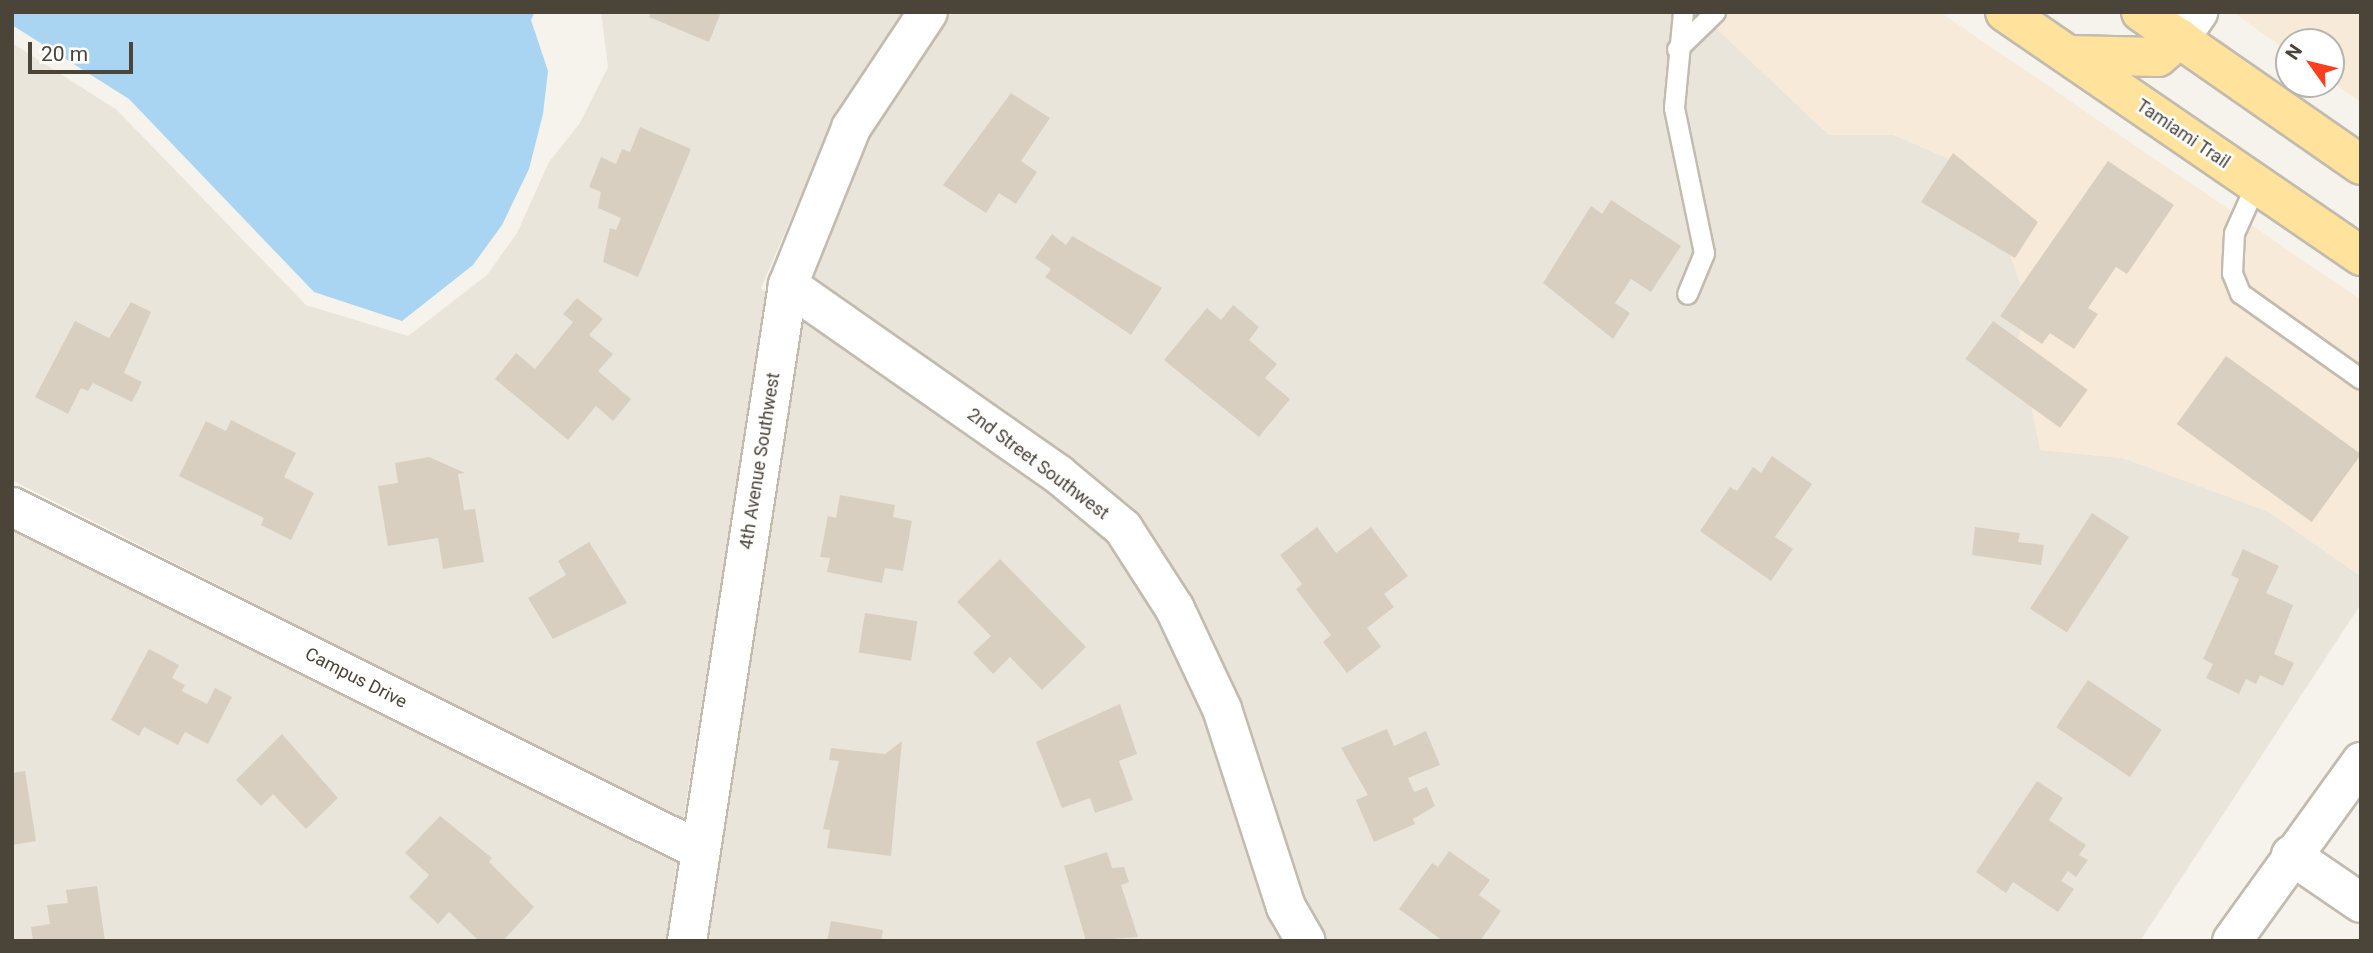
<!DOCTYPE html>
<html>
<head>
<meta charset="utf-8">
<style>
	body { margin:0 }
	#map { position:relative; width:2373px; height:953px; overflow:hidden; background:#f6f3ec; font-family:Roboto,sans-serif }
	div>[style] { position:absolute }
	.residential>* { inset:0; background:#eae5da }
	.commercial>* { inset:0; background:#f7ead8 }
	.water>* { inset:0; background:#a9d4f2 }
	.building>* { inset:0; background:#d8cfc1; transform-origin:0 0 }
	.roads { filter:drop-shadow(2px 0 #c2bbae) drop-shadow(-2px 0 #c2bbae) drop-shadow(0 2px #c2bbae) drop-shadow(0 -2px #c2bbae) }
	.service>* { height:19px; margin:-9.5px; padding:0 9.5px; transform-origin:9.5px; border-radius:9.5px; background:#fff }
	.minor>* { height:38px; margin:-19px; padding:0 19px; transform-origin:19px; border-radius:19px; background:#fff }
	.primary>* { height:38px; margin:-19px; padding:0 19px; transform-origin:19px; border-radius:19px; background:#ffe39c }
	span { translate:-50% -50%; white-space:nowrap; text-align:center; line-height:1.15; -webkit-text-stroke:5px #fff; paint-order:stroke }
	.street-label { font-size:18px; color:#4b4439 }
	.frame { position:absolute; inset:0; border:14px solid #4b4439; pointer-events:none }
	.north { position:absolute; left:2275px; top:28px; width:70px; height:70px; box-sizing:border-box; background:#fff; border:2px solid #b7b4b0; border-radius:50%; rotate:304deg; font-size:19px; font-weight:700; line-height:28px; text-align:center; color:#4b4439 }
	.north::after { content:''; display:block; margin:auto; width:24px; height:32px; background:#fc3f1d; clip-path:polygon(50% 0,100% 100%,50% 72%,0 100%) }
	.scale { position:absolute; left:28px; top:42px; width:105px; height:32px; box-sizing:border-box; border:4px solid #4b4439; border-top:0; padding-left:9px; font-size:21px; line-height:24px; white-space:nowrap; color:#4b4439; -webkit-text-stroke:5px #fff; paint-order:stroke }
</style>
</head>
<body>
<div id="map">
	<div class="residential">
		<div style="clip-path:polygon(601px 12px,904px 12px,833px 120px,761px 288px,767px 292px,683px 822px,12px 480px,12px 43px,117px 110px,306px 305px,408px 336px,487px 275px,517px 233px,549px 162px,580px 123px,608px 67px)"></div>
		<div style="clip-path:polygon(952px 12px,1699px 12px,1829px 135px,1894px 135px,1945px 157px,1989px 195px,2024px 294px,2040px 450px,2123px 458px,2267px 511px,2361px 576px,2361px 604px,2140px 941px,1327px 941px,1304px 901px,1192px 603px,812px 280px,868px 138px)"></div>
		<div style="clip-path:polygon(803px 318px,1047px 488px,1108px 539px,1157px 616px,1203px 714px,1285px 941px,707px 941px)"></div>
		<div style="clip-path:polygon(12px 520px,677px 859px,667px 941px,12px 941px)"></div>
	</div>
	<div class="commercial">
		<div style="clip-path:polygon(1699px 12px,1940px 12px,2361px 300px,2361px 576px,2267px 511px,2123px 458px,2040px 450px,2018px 344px,2024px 294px,1989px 195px,1945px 157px,1894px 135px,1829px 135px)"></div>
		<div style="clip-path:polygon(2233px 12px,2361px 12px,2361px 102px,2331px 81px,2331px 42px,2289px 42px,2289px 52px)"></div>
	</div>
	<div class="water">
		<div style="clip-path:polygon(12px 12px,535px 12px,531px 20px,548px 71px,543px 114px,529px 169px,502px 225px,473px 265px,402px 321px,314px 292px,129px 99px,12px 25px)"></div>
	</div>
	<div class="building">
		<div style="clip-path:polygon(651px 12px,721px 12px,709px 42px,649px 17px)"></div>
		<div style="clip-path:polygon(1011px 93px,1050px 118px,1021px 161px,1037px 172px,1016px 204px,999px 193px,986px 213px,943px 185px)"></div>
		<div style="clip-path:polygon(640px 127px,691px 149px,638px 277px,603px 262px,610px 228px,616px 230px,621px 218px,598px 208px,601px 192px,589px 187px,601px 157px,616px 164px,622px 149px,630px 152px)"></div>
		<div style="clip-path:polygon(1953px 153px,2038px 222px,2015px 258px,1921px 202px)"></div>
		<div style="clip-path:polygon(2108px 161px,2174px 205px,2127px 274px,2116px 267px,2088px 308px,2098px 314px,2074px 349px,2050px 333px,2042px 344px,2000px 316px)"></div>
		<div style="clip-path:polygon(1611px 200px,1681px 246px,1651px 292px,1631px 279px,1615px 303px,1630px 313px,1613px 339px,1543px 283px,1591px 206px,1602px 214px)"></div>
		<div style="clip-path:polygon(1052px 234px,1066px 245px,1072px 236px,1162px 288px,1131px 335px,1045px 277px,1051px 269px,1035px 258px)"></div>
		<div style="clip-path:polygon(577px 298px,603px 319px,589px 335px,613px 354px,598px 371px,631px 399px,613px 421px,596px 406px,568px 440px,495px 379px,516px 353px,535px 369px,573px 322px,563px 314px)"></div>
		<div style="clip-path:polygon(131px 302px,151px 312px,124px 373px,142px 382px,132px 402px,93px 383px,88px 391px,81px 388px,68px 414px,35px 397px,75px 321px,109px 338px)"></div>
		<div style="clip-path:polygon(1233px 305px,1259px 327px,1249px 340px,1277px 364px,1265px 378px,1290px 399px,1259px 437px,1164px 360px,1207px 308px,1221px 320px)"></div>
		<div style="left:1993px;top:321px;width:117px;height:47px;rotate:36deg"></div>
		<div style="left:2226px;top:356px;width:167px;height:84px;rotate:36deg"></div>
		<div style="clip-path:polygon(231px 420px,296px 453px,284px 477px,314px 493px,291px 540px,261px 525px,264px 518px,179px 476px,206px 421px,226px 431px)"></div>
		<div style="clip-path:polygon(1772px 456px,1812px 484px,1775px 537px,1793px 549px,1771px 581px,1700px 531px,1730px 487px,1737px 491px,1753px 467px,1761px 473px)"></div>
		<div style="clip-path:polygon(429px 457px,465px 473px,458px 474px,464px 510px,475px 509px,484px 562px,443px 569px,438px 538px,388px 546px,378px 486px,398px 483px,395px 463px)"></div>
		<div style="clip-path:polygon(840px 495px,895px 505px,893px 517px,912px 521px,903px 571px,885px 568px,882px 583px,827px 572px,830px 558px,820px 557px,828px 516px,836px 518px)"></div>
		<div style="left:2092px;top:513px;width:44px;height:114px;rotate:33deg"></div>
		<div style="clip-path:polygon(1317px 527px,1336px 553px,1371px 527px,1408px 576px,1384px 594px,1394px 607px,1367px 628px,1381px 647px,1347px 673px,1323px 642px,1331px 635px,1296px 589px,1302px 584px,1280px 555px)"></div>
		<div style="clip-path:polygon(1975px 527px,2020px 533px,2018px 542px,2044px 545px,2041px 565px,1972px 555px)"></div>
		<div style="clip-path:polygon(589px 542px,627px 603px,553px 639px,528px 598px,566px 575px,558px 561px)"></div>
		<div style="clip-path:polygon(2243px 549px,2279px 566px,2266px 593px,2293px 605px,2274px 654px,2294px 663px,2283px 686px,2260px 675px,2256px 684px,2246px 679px,2239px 694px,2206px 678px,2213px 664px,2203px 659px,2239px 579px,2231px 575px)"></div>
		<div style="clip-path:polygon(1000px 559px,1086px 647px,1042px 690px,1010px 657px,993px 674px,973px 653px,991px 636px,957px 602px)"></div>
		<div style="left:865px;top:613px;width:53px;height:40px;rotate:9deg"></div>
		<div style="clip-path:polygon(149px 649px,179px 665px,172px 678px,185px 685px,182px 691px,207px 704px,215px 688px,232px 697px,208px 744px,185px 732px,178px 745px,144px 727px,139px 736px,111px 720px)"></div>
		<div style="left:2088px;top:680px;width:89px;height:57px;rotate:34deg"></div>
		<div style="clip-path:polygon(1120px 704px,1137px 754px,1119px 761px,1133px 800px,1095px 813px,1090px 798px,1062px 808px,1036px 742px)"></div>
		<div style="clip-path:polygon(1387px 729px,1394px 746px,1426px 731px,1440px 765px,1408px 778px,1414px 792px,1427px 787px,1435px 806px,1413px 819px,1415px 824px,1374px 842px,1356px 800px,1368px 795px,1341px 748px)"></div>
		<div style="clip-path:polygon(282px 734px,338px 798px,306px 829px,273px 794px,261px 806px,236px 780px)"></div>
		<div style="clip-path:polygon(902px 741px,891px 856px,827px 848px,830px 830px,823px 829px,839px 761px,829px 760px,831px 748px,885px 754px)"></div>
		<div style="clip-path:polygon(25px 771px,36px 841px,12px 845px,12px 773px)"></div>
		<div style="clip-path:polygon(2037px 781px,2063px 798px,2049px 820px,2086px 845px,2079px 855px,2088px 860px,2076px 877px,2068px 871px,2061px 881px,2074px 889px,2058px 912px,2013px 882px,2006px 893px,1976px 872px)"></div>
		<div style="clip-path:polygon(440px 816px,492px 858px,489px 862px,534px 907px,503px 941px,479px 941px,449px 912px,438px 924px,409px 897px,429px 875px,405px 853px)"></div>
		<div style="clip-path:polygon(1449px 851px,1490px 880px,1479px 895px,1501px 911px,1480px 941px,1443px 941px,1399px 909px,1432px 863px,1438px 867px)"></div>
		<div style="clip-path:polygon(1107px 852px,1112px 868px,1124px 867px,1129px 882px,1121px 885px,1138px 937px,1086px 941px,1064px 866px)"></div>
		<div style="clip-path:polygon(97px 886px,105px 941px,33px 941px,31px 927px,50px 924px,47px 905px,68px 903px,66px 890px)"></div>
		<div style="clip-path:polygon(831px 921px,883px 930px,881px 941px,827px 941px)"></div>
	</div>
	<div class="roads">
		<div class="service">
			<div style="left:1683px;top:12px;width:96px;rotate:95.4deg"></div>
			<div style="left:1674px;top:108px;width:148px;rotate:78.3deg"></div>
			<div style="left:1704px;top:253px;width:44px;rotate:112.5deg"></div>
			<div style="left:1677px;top:49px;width:53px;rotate:-44.2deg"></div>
			<div style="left:2256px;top:184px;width:54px;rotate:114.2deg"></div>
			<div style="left:2234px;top:233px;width:40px;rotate:92.9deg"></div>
			<div style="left:2232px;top:273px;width:22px;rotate:68deg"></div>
			<div style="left:2240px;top:293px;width:148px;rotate:35.4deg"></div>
		</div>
		<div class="minor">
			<div style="left:2180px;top:38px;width:32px;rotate:-55deg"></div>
			<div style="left:788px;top:285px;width:330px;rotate:35deg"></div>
			<div style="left:1058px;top:474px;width:85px;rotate:39.7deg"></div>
			<div style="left:1123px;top:528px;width:96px;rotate:57.3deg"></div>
			<div style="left:1175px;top:609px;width:110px;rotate:64.8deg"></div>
			<div style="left:1222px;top:709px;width:208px;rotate:72.1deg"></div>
			<div style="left:1286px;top:907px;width:39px;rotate:60deg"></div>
			<div style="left:12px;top:507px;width:768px;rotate:26.53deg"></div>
			<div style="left:2291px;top:855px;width:85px;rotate:34.4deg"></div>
			<div style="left:687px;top:941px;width:664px;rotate:-81.25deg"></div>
			<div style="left:788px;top:285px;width:169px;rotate:-68.1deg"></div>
			<div style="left:851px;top:128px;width:139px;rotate:-56.4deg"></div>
			<div style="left:2232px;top:941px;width:221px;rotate:-54.2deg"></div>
		</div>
		<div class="primary">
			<div style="left:2005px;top:12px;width:432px;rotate:34.4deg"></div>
			<div style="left:2141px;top:12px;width:268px;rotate:34.8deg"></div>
			<div style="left:2070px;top:55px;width:88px;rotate:1.3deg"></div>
			<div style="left:2158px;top:57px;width:29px;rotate:-41deg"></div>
		</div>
	</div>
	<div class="street-label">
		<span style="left:2183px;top:134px;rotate:34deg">Tamiami Trail</span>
		<span style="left:760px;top:461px;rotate:-81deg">4th Avenue Southwest</span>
		<span style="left:1038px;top:464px;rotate:37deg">2nd Street Southwest</span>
		<span style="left:356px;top:678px;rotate:27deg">Campus Drive</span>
	</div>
	<div class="frame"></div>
	<div class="north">N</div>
	<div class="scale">20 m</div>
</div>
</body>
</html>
